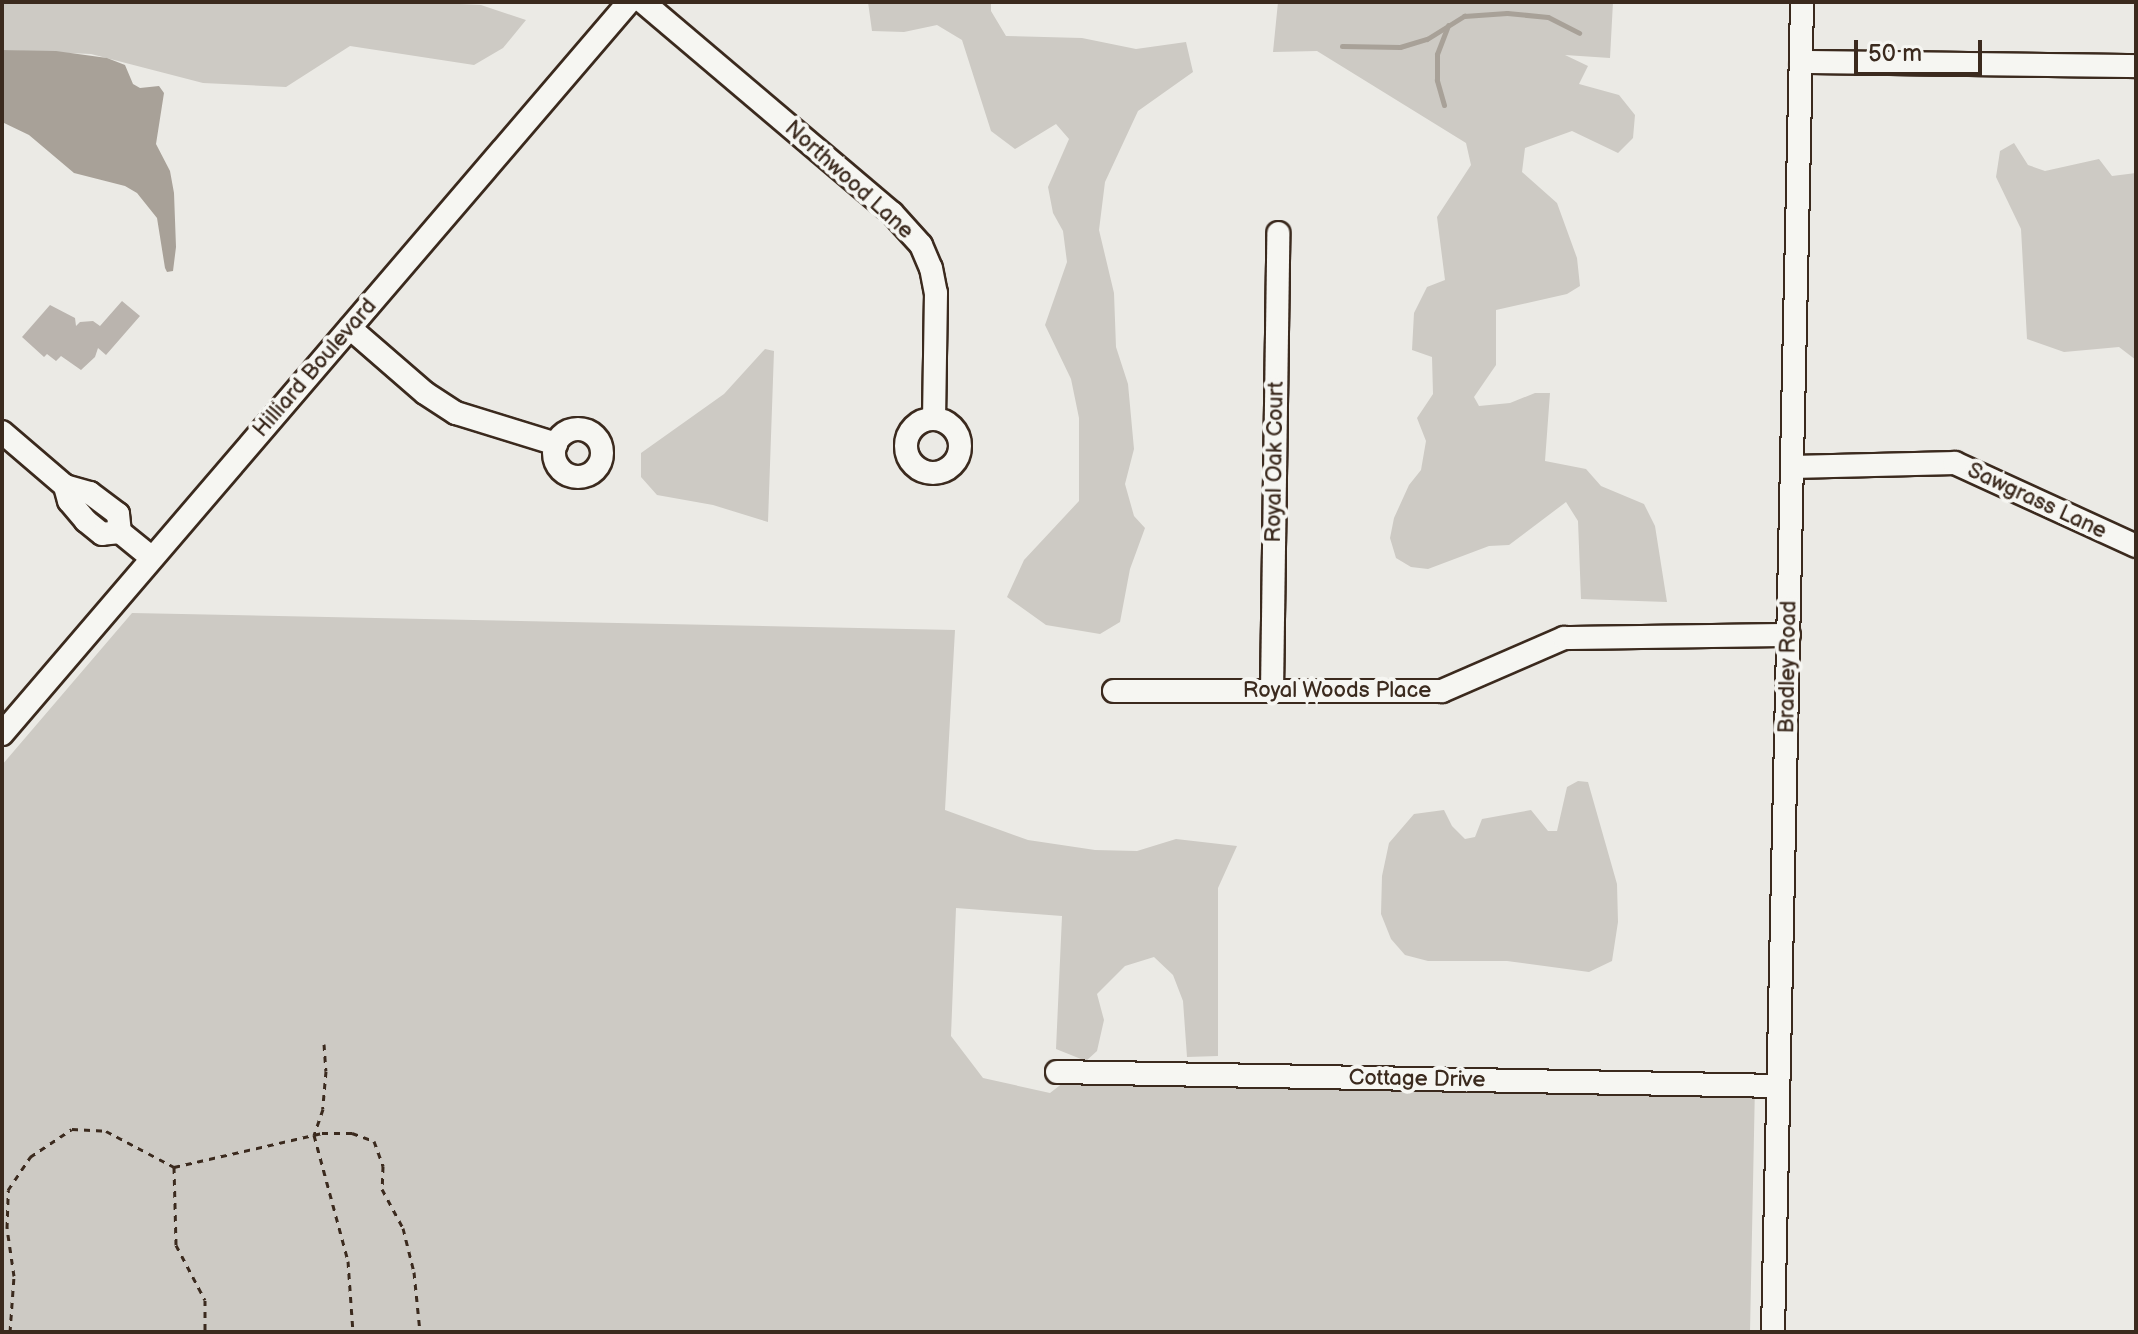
<!DOCTYPE html>
<html>
<head>
<meta charset="utf-8">
<style>
	body { margin:0 }
	#map { position:relative; width:2138px; height:1334px; overflow:hidden; background:#ebeae5; font-family:"Balsamiq Sans",sans-serif }
	div>[style] { position:absolute }
	.green>* { inset:0; background:#cdcac4 }
	.water>* { inset:0; background:#a8a198 }
	.stream>* { height:5px; margin:-2.5px; padding:0 2.5px; transform-origin:2.5px; border-radius:2.5px; background:#a8a198 }
	.building>* { inset:0; background:#bab4ae }
	.path>* { height:3px; margin-top:-1.5px; transform-origin:0; background:repeating-linear-gradient(90deg,#3b2a1e 0 6px,transparent 0 12px) }
	.roads { filter:drop-shadow(2px 0 #3b2a1e) drop-shadow(-2px 0 #3b2a1e) drop-shadow(0 2px #3b2a1e) drop-shadow(0 -2px #3b2a1e) }
	.minor>* { height:22px; margin:-11px; padding:0 11px; transform-origin:11px; border-radius:11px; background:#f6f6f2 }
	.minor>.ring { margin:-11px; padding:0; box-sizing:content-box; background:none; border:22px solid #f6f6f2; border-radius:50% }
	span { translate:-50% -50%; white-space:nowrap; text-align:center; line-height:1.15; -webkit-text-stroke:8px #f6f6f2; paint-order:stroke }
	.street-label { font-size:22px; color:#3b2a1e }
	.frame { position:absolute; inset:0; border:4px solid #3b2a1e; pointer-events:none }
	.scale { position:absolute; left:1854px; top:40px; width:128px; height:36px; box-sizing:border-box; border:4px solid #3b2a1e; border-top:0; padding-left:10px; font-size:24px; line-height:28px; white-space:nowrap; color:#3b2a1e; -webkit-text-stroke:6px #f6f6f2; paint-order:stroke }
</style>
</head>
<body>
<div id="map">
	<div class="green">
		<div style="clip-path:polygon(2px 2px,417px 2px,481px 5px,526px 20px,503px 48px,474px 65px,350px 46px,286px 87px,203px 83px,91px 54px,2px 50px)"></div>
		<div style="clip-path:polygon(868px 2px,991px 2px,991px 11px,1006px 36px,1082px 38px,1136px 49px,1186px 42px,1193px 72px,1138px 111px,1105px 182px,1099px 230px,1114px 293px,1116px 347px,1128px 384px,1134px 449px,1125px 484px,1134px 516px,1145px 528px,1130px 569px,1120px 622px,1100px 634px,1046px 625px,1007px 597px,1024px 560px,1079px 501px,1079px 418px,1071px 379px,1045px 325px,1067px 262px,1063px 231px,1053px 213px,1048px 187px,1069px 139px,1056px 124px,1015px 149px,991px 131px,962px 40px,937px 25px,904px 32px,872px 31px)"></div>
		<div style="clip-path:polygon(1278px 2px,1613px 2px,1610px 58px,1565px 55px,1588px 66px,1579px 84px,1619px 95px,1635px 115px,1633px 138px,1618px 153px,1572px 131px,1525px 148px,1522px 172px,1557px 203px,1577px 258px,1580px 286px,1567px 294px,1496px 310px,1496px 365px,1474px 397px,1479px 406px,1510px 403px,1535px 393px,1550px 393px,1545px 461px,1586px 469px,1601px 486px,1644px 504px,1655px 526px,1667px 602px,1581px 599px,1578px 521px,1566px 502px,1509px 545px,1489px 546px,1428px 569px,1411px 567px,1396px 558px,1390px 538px,1394px 518px,1409px 485px,1421px 470px,1426px 441px,1417px 418px,1433px 394px,1432px 357px,1412px 350px,1414px 313px,1427px 287px,1445px 280px,1437px 217px,1471px 165px,1466px 143px,1317px 51px,1273px 52px)"></div>
		<div style="clip-path:polygon(2014px 143px,2028px 165px,2045px 171px,2099px 159px,2112px 176px,2136px 173px,2136px 360px,2119px 347px,2064px 352px,2027px 339px,2021px 229px,1996px 177px,2000px 151px)"></div>
		<div style="clip-path:polygon(765px 349px,774px 351px,768px 522px,713px 505px,657px 495px,641px 477px,641px 453px,724px 394px)"></div>
		<div style="clip-path:polygon(132px 613px,955px 630px,945px 810px,1028px 840px,1095px 850px,1137px 851px,1176px 839px,1237px 846px,1218px 888px,1218px 1056px,1187px 1057px,1183px 1001px,1173px 975px,1154px 957px,1125px 966px,1097px 994px,1104px 1020px,1097px 1051px,1086px 1061px,1056px 1049px,1062px 916px,956px 908px,951px 1036px,983px 1078px,1050px 1093px,1077px 1072px,1755px 1085px,1750px 1332px,2px 1332px,2px 765px)"></div>
		<div style="clip-path:polygon(1578px 781px,1588px 782px,1617px 884px,1618px 922px,1612px 961px,1589px 972px,1507px 961px,1428px 961px,1405px 955px,1391px 939px,1381px 914px,1382px 876px,1389px 843px,1414px 814px,1444px 810px,1452px 826px,1465px 839px,1475px 837px,1482px 819px,1531px 810px,1548px 831px,1557px 831px,1567px 787px)"></div>
	</div>
	<div class="water">
		<div style="clip-path:polygon(2px 50px,56px 51px,107px 58px,125px 65px,133px 84px,140px 88px,159px 86px,164px 93px,156px 144px,170px 171px,174px 193px,176px 247px,173px 271px,167px 272px,165px 268px,157px 218px,137px 193px,125px 186px,74px 173px,29px 135px,2px 122px)"></div>
	</div>
	<div class="stream">
		<div style="left:1342px;top:46px;width:58px;rotate:1deg"></div>
		<div style="left:1400px;top:47px;width:28px;rotate:-17deg"></div>
		<div style="left:1427px;top:39px;width:44px;rotate:-31.9deg"></div>
		<div style="left:1464px;top:16px;width:43px;rotate:-4deg"></div>
		<div style="left:1507px;top:13px;width:41px;rotate:5.6deg"></div>
		<div style="left:1548px;top:17px;width:35px;rotate:27deg"></div>
		<div style="left:1444px;top:105px;width:26px;rotate:-106deg"></div>
		<div style="left:1437px;top:80px;width:26px;rotate:-90deg"></div>
		<div style="left:1437px;top:54px;width:31px;rotate:-69deg"></div>
	</div>
	<div class="building">
		<div style="clip-path:polygon(122px 301px,140px 316px,106px 355px,98px 348px,95px 357px,81px 370px,61px 356px,56px 361px,47px 354px,44px 357px,22px 337px,50px 305px,75px 318px,76px 326px,80px 322px,93px 321px,100px 326px)"></div>
	</div>
	<div class="path">
		<div style="left:324px;top:1044px;width:27px;rotate:86deg"></div>
		<div style="left:326px;top:1071px;width:38px;rotate:95deg"></div>
		<div style="left:323px;top:1109px;width:28px;rotate:109deg"></div>
		<div style="left:314px;top:1135px;width:131px;rotate:74.9deg"></div>
		<div style="left:348px;top:1261px;width:71px;rotate:86deg"></div>
		<div style="left:174px;top:1167px;width:78px;rotate:88.5deg"></div>
		<div style="left:176px;top:1245px;width:62px;rotate:62.2deg"></div>
		<div style="left:205px;top:1300px;width:32px;rotate:90deg"></div>
		<div style="left:10px;top:1332px;width:56px;rotate:-85.9deg"></div>
		<div style="left:14px;top:1276px;width:49px;rotate:-98.3deg"></div>
		<div style="left:7px;top:1228px;width:38px;rotate:-88deg"></div>
		<div style="left:8px;top:1190px;width:40px;rotate:-56deg"></div>
		<div style="left:30px;top:1157px;width:50px;rotate:-33.7deg"></div>
		<div style="left:72px;top:1129px;width:34px;rotate:3deg"></div>
		<div style="left:106px;top:1131px;width:77px;rotate:27.9deg"></div>
		<div style="left:174px;top:1167px;width:152px;rotate:-12.9deg"></div>
		<div style="left:322px;top:1133px;width:30px"></div>
		<div style="left:352px;top:1133px;width:23px;rotate:20deg"></div>
		<div style="left:374px;top:1141px;width:27px;rotate:70deg"></div>
		<div style="left:383px;top:1166px;width:23px;rotate:92deg"></div>
		<div style="left:382px;top:1189px;width:44px;rotate:61.7deg"></div>
		<div style="left:403px;top:1228px;width:45px;rotate:76deg"></div>
		<div style="left:414px;top:1272px;width:60px;rotate:84.3deg"></div>
	</div>
	<div class="roads">
		<div class="minor">
			<div style="left:643px;top:2px;width:326px;rotate:40.3deg"></div>
			<div style="left:892px;top:213px;width:43px;rotate:47.8deg"></div>
			<div style="left:921px;top:245px;width:25px;rotate:67deg"></div>
			<div style="left:931px;top:268px;width:25px;rotate:79deg"></div>
			<div style="left:936px;top:293px;width:126px;rotate:90.9deg"></div>
			<div style="left:1801px;top:62px;width:335px;rotate:0.7deg"></div>
			<div style="left:350px;top:328px;width:99px;rotate:40.9deg"></div>
			<div style="left:425px;top:393px;width:37px;rotate:33deg"></div>
			<div style="left:456px;top:413px;width:105px;rotate:17.2deg"></div>
			<div class="ring" style="left:906px;top:419px;width:32px;height:32px"></div>
			<div class="ring" style="left:554px;top:429px;width:26px;height:26px"></div>
			<div style="left:2px;top:432px;width:83px;rotate:40.6deg"></div>
			<div style="left:65px;top:486px;width:26px;rotate:16deg"></div>
			<div style="left:90px;top:493px;width:35px;rotate:37deg"></div>
			<div style="left:118px;top:514px;width:18px;rotate:84deg"></div>
			<div style="left:120px;top:532px;width:18px;rotate:174deg"></div>
			<div style="left:102px;top:534px;width:21px;rotate:-141deg"></div>
			<div style="left:86px;top:521px;width:26px;rotate:-130deg"></div>
			<div style="left:69px;top:501px;width:16px;rotate:-105deg"></div>
			<div style="left:1793px;top:467px;width:162px;rotate:-1.4deg"></div>
			<div style="left:1955px;top:463px;width:199px;rotate:24.6deg"></div>
			<div style="left:120px;top:532px;width:41px;rotate:39.1deg"></div>
			<div style="left:1114px;top:691px;width:328px"></div>
			<div style="left:1442px;top:691px;width:133px;rotate:-23.5deg"></div>
			<div style="left:1564px;top:638px;width:225px;rotate:-0.8deg"></div>
			<div style="left:1272px;top:691px;width:458px;rotate:-89.2deg"></div>
			<div style="left:2px;top:734px;width:964px;rotate:-49.42deg"></div>
			<div style="left:1057px;top:1072px;width:721px;rotate:1.11deg"></div>
			<div style="left:1773px;top:1332px;width:1330px;rotate:-88.75deg"></div>
		</div>
	</div>
	<div class="street-label">
		<span style="left:849px;top:180px;rotate:42deg">Northwood Lane</span>
		<span style="left:315px;top:368px;rotate:-49deg">Hilliard Boulevard</span>
		<span style="left:1275px;top:462px;rotate:-89deg">Royal Oak Court</span>
		<span style="left:2037px;top:501px;rotate:25deg">Sawgrass Lane</span>
		<span style="left:1788px;top:667px;rotate:-89deg">Bradley Road</span>
		<span style="left:1337px;top:691px">Royal Woods Place</span>
		<span style="left:1417px;top:1079px;rotate:1deg">Cottage Drive</span>
	</div>
	<div class="frame"></div>
	<div class="scale">50 m</div>
</div>
</body>
</html>
